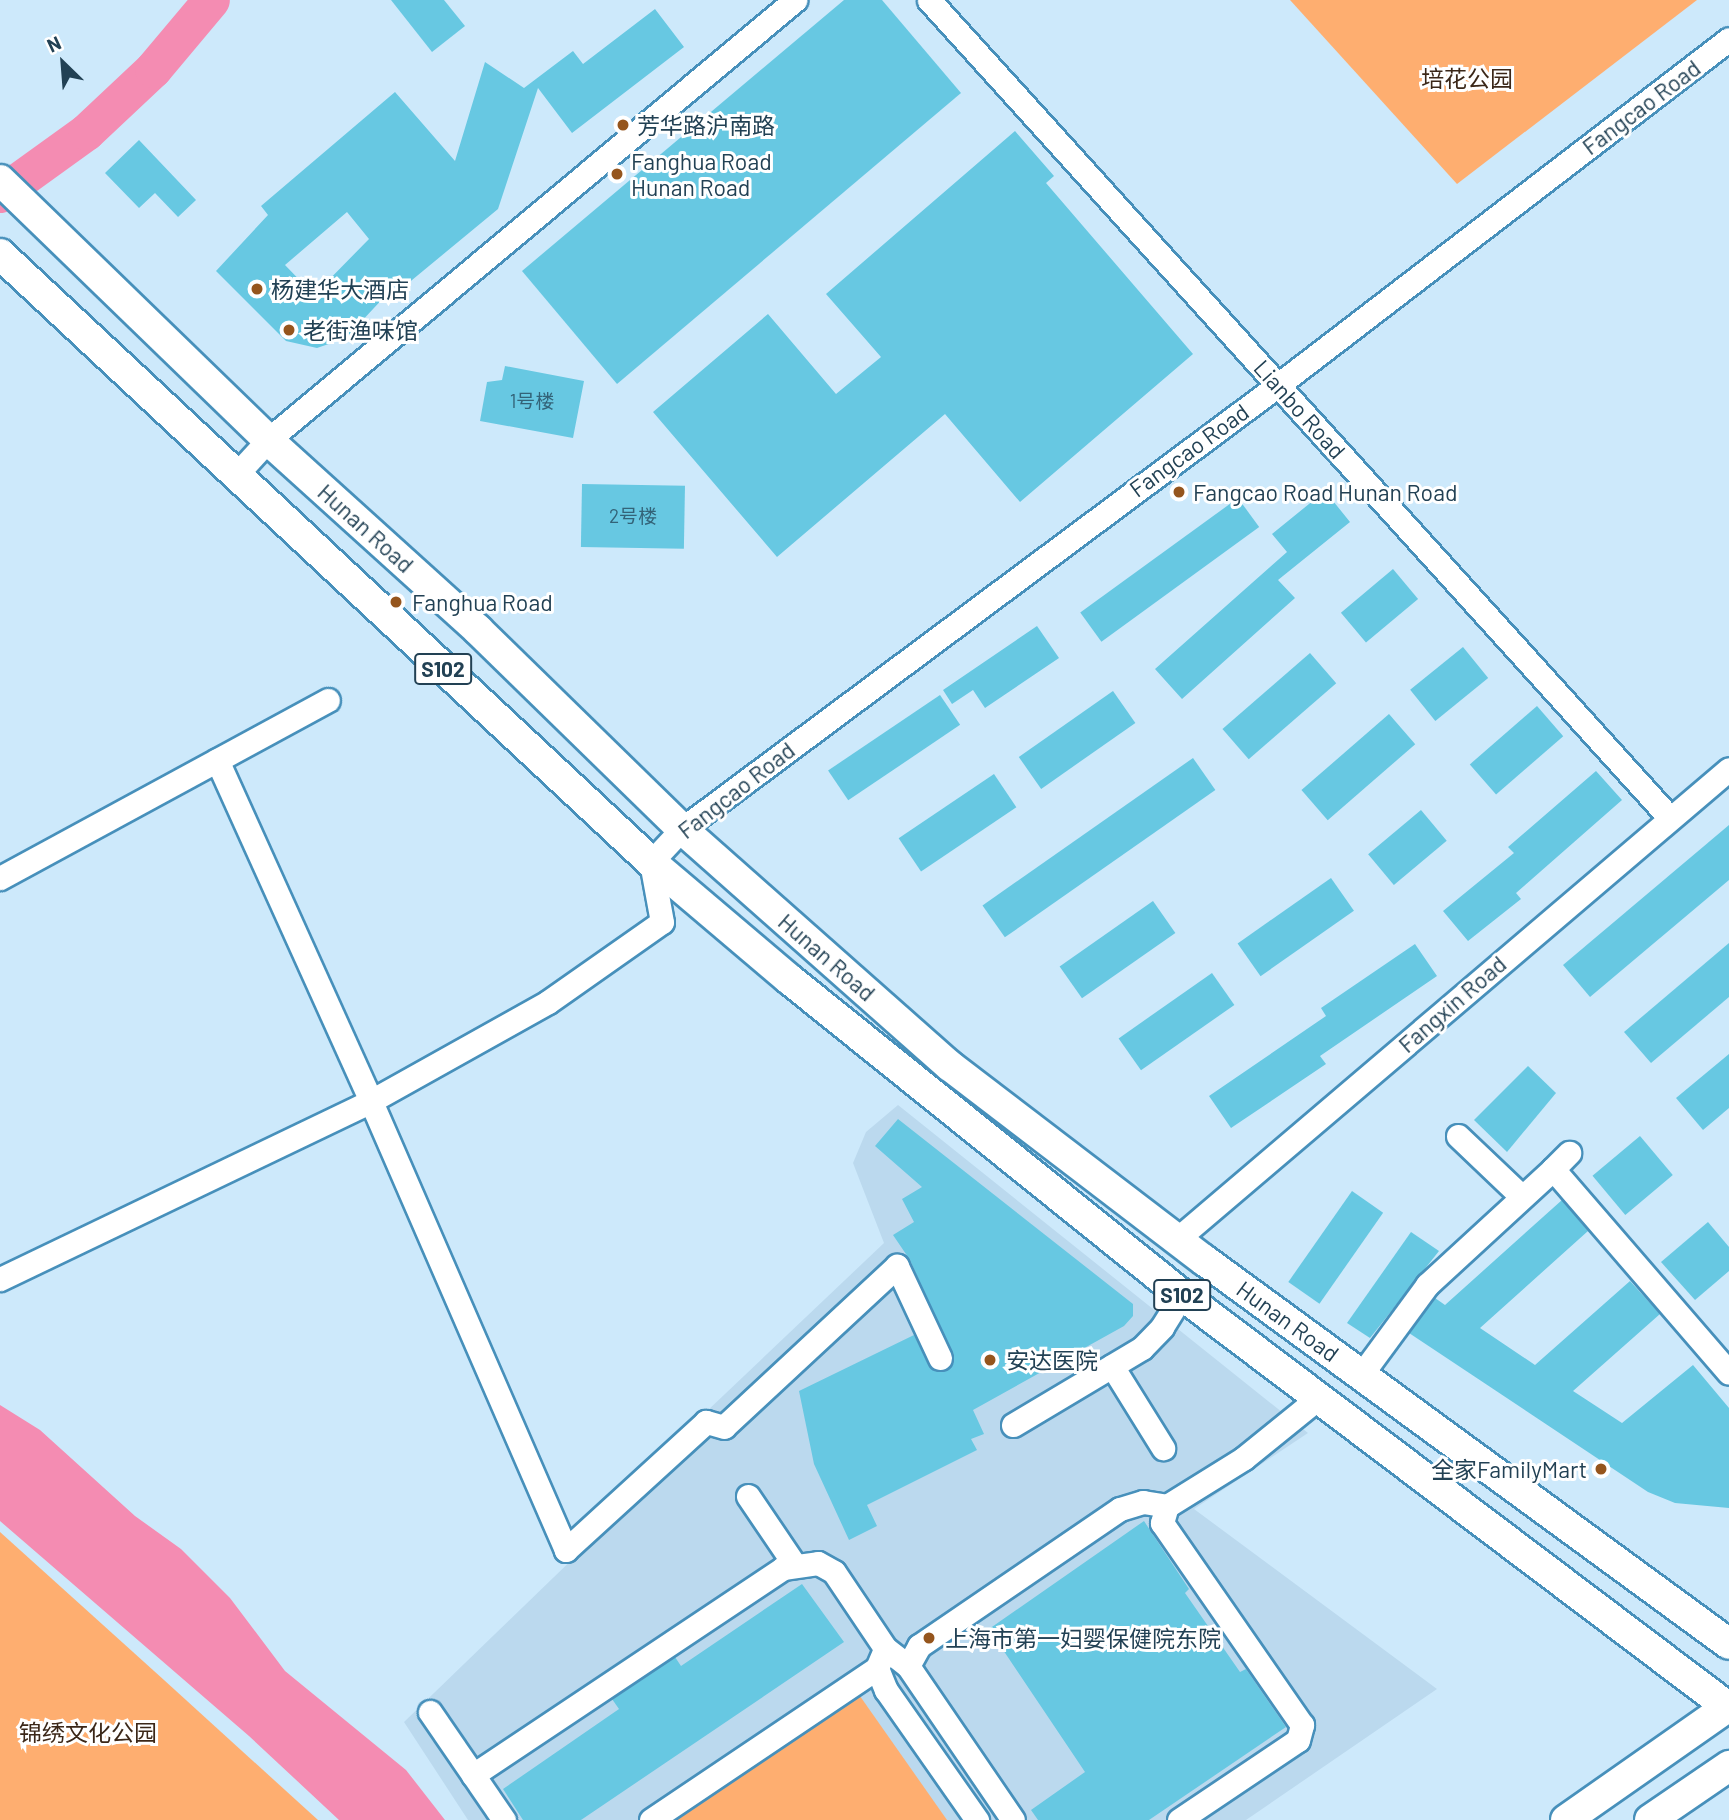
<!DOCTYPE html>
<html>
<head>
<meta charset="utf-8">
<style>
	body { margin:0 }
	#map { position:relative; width:1729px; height:1820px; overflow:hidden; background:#cde9fb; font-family:Barlow,"Noto Sans SC",sans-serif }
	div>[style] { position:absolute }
	.built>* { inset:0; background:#bbd9ee }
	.green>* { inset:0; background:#feae70 }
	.water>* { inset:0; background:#f48cb2 }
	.river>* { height:37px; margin:-18.5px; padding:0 18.5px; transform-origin:18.5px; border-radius:18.5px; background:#f48cb2 }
	.building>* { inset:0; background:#67c8e2; transform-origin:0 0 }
	.roads { filter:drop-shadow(2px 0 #4790bb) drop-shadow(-2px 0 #4790bb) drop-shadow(0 2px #4790bb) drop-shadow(0 -2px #4790bb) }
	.minor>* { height:23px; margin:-11.5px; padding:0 11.5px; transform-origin:11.5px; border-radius:11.5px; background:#fff }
	.major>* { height:30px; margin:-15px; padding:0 15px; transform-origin:15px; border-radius:15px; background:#fff }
	.dots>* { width:19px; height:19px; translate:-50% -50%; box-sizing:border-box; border:4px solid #fff; border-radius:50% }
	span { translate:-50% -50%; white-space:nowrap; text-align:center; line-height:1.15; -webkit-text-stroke:6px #fff; paint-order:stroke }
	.number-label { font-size:19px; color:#336378 }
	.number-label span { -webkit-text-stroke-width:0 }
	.shield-label span { padding:2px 5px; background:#fff; border:2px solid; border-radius:5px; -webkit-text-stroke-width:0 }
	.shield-label { font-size:21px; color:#224154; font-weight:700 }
	.park-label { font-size:23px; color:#3b2718 }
	.street-label { font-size:23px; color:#224154 }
	.poi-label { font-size:23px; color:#224154 }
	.left { translate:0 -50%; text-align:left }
	.right { translate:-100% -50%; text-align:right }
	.north { position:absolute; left:28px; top:28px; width:70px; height:70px; -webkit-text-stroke:5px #fff; paint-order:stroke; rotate:335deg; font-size:19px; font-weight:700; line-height:28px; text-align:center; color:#224154 }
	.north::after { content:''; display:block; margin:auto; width:24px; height:32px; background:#224154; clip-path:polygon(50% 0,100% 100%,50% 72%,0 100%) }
</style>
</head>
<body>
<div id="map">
	<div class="built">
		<div style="clip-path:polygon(898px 1105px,1308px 1433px,1194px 1509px,1437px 1689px,1246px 1820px,468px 1820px,404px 1722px,705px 1431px,706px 1412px,884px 1243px,853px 1163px,866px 1132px)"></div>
	</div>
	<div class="green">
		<div style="clip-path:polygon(1290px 0,1697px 0,1457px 184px)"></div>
		<div style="clip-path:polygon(0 1532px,164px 1680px,318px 1820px,0 1820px)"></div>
		<div style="clip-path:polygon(855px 1689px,947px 1820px,664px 1820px)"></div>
	</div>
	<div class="water">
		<div style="clip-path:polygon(0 1405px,40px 1430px,135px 1516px,181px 1549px,230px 1598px,285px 1671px,406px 1770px,445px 1820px,339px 1820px,249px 1736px,0 1521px)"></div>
	</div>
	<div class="river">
		<div style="left:0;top:194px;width:106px;rotate:-35.8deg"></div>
		<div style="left:86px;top:132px;width:92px;rotate:-43.2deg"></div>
		<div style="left:153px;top:69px;width:90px;rotate:-50deg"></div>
	</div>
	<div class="building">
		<div style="clip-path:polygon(391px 0,444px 0,465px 26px,432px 52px)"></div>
		<div style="clip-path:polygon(844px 0,882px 0,961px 93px,617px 384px,522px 271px)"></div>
		<div style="clip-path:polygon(evenodd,655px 9px,684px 47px,572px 133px,538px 88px,498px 209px,406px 285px,401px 279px,346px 338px,317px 348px,286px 341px,216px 271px,268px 215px,261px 206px,395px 92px,455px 161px,485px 62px,524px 88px,573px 51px,583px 64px,655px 9px,347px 212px,369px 239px,314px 295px,285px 265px,347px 212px)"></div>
		<div style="clip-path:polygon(1015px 131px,1054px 176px,1046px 183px,1193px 354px,1020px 502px,945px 414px,777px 557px,653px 412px,768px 314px,836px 394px,881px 357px,826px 294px)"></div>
		<div style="clip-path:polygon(139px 140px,196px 200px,178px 217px,155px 193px,139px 208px,105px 173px)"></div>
		<div style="clip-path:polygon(505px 366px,584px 381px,573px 438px,480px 421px,487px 382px,502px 380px)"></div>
		<div style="left:582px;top:484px;width:103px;height:63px;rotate:1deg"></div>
		<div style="clip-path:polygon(1325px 491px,1350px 522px,1278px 580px,1295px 598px,1182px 699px,1155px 669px,1287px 552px,1272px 534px)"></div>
		<div style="left:1238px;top:498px;width:36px;height:195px;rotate:54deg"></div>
		<div style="left:1393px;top:569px;width:39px;height:68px;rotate:50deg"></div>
		<div style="clip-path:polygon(1037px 626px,1059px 658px,985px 708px,973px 690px,952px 704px,943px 690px)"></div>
		<div style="left:1463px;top:647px;width:40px;height:68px;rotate:51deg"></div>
		<div style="left:1310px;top:653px;width:40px;height:116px;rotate:49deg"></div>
		<div style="left:1113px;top:691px;width:39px;height:115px;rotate:55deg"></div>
		<div style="left:940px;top:695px;width:36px;height:135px;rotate:56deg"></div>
		<div style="left:1537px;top:706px;width:40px;height:89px;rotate:49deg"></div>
		<div style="left:1389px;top:714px;width:40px;height:116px;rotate:49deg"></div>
		<div style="left:1193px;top:758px;width:39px;height:257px;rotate:55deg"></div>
		<div style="clip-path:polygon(1596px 771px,1622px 800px,1516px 893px,1521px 899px,1468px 941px,1443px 911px,1514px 853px,1508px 847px)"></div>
		<div style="left:994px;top:774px;width:40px;height:115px;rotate:56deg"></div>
		<div style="left:1421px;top:810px;width:40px;height:69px;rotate:50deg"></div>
		<div style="clip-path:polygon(1729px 825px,1729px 880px,1590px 997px,1563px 965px)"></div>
		<div style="left:1331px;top:878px;width:40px;height:114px;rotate:55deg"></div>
		<div style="left:1153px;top:901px;width:39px;height:114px;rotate:55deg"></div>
		<div style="clip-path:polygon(1729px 943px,1729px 997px,1651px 1063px,1624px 1032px)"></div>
		<div style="clip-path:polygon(1415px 944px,1437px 976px,1320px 1056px,1326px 1064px,1231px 1128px,1209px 1096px,1326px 1016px,1321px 1008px)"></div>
		<div style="left:1212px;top:973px;width:39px;height:114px;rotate:55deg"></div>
		<div style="clip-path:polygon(1729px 1054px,1729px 1108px,1703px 1130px,1676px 1098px)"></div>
		<div style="clip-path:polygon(1528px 1066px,1556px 1093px,1507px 1152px,1474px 1120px)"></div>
		<div style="clip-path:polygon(898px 1119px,1133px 1304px,1133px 1316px,1124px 1326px,973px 1410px,984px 1434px,971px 1439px,977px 1450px,867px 1505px,877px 1526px,849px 1540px,814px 1464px,799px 1391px,914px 1335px,933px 1370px,945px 1371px,954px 1360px,910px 1260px,893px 1235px,914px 1222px,902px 1199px,922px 1187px,875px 1146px)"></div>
		<div style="left:1640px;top:1136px;width:51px;height:62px;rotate:50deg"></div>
		<div style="left:1352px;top:1191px;width:38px;height:111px;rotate:35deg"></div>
		<div style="clip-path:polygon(1562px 1200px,1588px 1231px,1480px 1328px,1535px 1365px,1630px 1281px,1660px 1314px,1573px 1391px,1622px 1423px,1693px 1365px,1729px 1408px,1729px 1508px,1675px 1503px,1648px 1492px,1409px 1333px,1435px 1298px,1445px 1305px)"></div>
		<div style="clip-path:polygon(1708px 1222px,1729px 1247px,1729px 1271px,1695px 1300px,1661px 1262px)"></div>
		<div style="clip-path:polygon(1411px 1232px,1439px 1251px,1370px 1338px,1347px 1323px)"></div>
		<div style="clip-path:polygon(1144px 1521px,1189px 1589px,1185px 1593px,1240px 1672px,1246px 1669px,1286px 1727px,1149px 1820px,1038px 1820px,1031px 1810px,1085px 1772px,989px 1629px)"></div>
		<div style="clip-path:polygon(802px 1584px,844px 1642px,581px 1820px,523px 1820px,503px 1789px,619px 1709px,612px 1699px,675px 1657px,681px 1666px)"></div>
	</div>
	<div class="roads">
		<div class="minor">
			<div style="left:929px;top:0;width:1104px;rotate:47.83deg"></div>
			<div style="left:235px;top:476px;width:49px;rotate:-47.5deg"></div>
			<div style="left:268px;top:440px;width:687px;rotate:-39.86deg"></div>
			<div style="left:0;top:878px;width:373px;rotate:-28.5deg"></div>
			<div style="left:1458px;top:1136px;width:88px;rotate:43.6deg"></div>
			<div style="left:1553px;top:1169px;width:23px;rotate:-45deg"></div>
			<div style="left:1176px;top:1240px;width:726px;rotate:-40.42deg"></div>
			<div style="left:0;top:1279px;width:411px;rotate:-25.6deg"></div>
			<div style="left:371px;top:1101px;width:374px;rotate:-114.3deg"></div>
			<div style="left:940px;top:1358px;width:102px;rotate:-115.1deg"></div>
			<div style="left:897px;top:1266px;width:236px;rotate:137.1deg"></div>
			<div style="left:724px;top:1427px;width:19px;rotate:-164deg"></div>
			<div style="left:706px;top:1422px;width:190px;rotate:137.6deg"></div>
			<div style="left:566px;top:1550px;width:490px;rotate:-113.5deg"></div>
			<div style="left:371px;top:1101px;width:203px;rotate:-29.2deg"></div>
			<div style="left:548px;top:1002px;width:139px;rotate:-35.1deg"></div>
			<div style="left:662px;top:922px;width:61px;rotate:-100.4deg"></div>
			<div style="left:651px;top:862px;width:45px;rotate:-46.8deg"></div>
			<div style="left:682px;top:829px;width:743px;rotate:-36.68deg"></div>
			<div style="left:1278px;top:385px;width:568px;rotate:-37.49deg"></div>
			<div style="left:1112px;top:1366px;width:97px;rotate:58.1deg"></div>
			<div style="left:1361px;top:1375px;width:112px;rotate:-53.7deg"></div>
			<div style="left:1427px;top:1285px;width:171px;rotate:-42.6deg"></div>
			<div style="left:1553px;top:1169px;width:269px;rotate:49.2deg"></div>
			<div style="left:1013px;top:1425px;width:150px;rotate:-30.8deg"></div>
			<div style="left:1142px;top:1348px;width:29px;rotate:-46deg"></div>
			<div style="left:1162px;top:1327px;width:38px;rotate:-58deg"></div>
			<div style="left:748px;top:1496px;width:82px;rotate:55.9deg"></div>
			<div style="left:883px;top:1654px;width:15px;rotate:113deg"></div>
			<div style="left:877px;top:1668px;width:24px;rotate:68deg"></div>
			<div style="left:886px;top:1690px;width:159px;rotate:55deg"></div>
			<div style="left:908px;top:1666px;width:23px;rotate:-61deg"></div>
			<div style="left:919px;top:1646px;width:243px;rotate:-34.3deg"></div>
			<div style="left:1120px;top:1509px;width:24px;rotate:-17deg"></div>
			<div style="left:1143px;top:1502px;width:24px;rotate:9deg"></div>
			<div style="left:430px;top:1712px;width:131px;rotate:55.6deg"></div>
			<div style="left:473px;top:1775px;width:373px;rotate:-33.7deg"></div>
			<div style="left:783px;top:1568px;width:35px;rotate:-8deg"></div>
			<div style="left:818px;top:1563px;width:18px;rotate:29deg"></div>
			<div style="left:834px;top:1572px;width:92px;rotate:56.1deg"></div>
			<div style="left:885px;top:1648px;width:29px;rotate:38deg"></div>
			<div style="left:908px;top:1666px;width:186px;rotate:55.7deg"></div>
			<div style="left:651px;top:1820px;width:272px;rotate:-33.9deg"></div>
			<div style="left:1179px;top:1820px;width:143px;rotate:-33.9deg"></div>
			<div style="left:1298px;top:1740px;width:16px;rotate:-75deg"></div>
			<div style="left:1302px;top:1725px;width:246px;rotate:-124.7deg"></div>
			<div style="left:1162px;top:1523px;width:18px;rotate:-74deg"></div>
			<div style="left:1167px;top:1506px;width:91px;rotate:-31.9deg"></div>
			<div style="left:1244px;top:1458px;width:95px;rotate:-39deg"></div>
		</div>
		<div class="major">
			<div style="left:0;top:180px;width:373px;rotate:44.1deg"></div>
			<div style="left:268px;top:440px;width:283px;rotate:42.1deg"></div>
			<div style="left:478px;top:630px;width:285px;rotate:44.3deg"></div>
			<div style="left:682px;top:829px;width:358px;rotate:41.5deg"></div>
			<div style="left:950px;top:1066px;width:320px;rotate:37.4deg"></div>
			<div style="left:1204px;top:1260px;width:650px;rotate:36.18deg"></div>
			<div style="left:0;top:254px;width:891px;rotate:43.04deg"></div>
			<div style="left:651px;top:862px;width:181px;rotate:40.3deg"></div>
			<div style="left:789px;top:979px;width:504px;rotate:38.8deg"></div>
			<div style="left:1182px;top:1295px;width:685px;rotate:37.05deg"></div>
			<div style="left:1566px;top:1820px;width:199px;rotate:-35deg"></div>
			<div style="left:1650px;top:1820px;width:96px;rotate:-34.4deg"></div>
		</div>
	</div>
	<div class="dots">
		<div style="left:623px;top:125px;background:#95551d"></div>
		<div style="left:617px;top:174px;background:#95551d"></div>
		<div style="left:257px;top:289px;background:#95551d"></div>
		<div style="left:289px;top:330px;background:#95551d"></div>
		<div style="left:1179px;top:492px;background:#95551d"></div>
		<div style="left:396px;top:602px;background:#95551d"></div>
		<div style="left:990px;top:1360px;background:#95551d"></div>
		<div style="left:1601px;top:1469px;background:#95551d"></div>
		<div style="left:929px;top:1638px;background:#95551d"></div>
	</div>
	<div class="number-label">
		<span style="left:532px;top:401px">1号楼</span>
		<span style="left:633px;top:516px">2号楼</span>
	</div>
	<div class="shield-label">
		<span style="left:443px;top:669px">S102</span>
		<span style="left:1182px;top:1295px">S102</span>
	</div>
	<div class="park-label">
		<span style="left:1467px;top:78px">培花公园</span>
		<span style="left:88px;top:1732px">锦绣文化公园</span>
	</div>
	<div class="street-label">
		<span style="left:1641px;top:107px;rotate:-37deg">Fangcao Road</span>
		<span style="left:1300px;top:409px;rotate:48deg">Lianbo Road</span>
		<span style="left:1189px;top:450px;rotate:-36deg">Fangcao Road</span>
		<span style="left:366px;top:528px;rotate:42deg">Hunan Road</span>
		<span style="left:736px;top:790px;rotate:-38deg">Fangcao Road</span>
		<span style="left:827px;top:957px;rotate:41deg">Hunan Road</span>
		<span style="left:1452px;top:1004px;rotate:-41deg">Fangxin Road</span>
		<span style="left:1288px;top:1321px;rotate:36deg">Hunan Road</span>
	</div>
	<div class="poi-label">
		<span class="left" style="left:637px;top:125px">芳华路沪南路</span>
		<span class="left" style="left:631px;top:174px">Fanghua Road<br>Hunan Road</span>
		<span class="left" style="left:271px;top:289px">杨建华大酒店</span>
		<span class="left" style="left:303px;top:330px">老街渔味馆</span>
		<span class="left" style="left:1193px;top:492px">Fangcao Road Hunan Road</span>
		<span class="left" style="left:412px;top:602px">Fanghua Road</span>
		<span class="left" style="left:1006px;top:1360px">安达医院</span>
		<span class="right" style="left:1587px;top:1469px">全家FamilyMart</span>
		<span class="left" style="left:945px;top:1638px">上海市第一妇婴保健院东院</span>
	</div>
	<div class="north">N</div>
</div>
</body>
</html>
